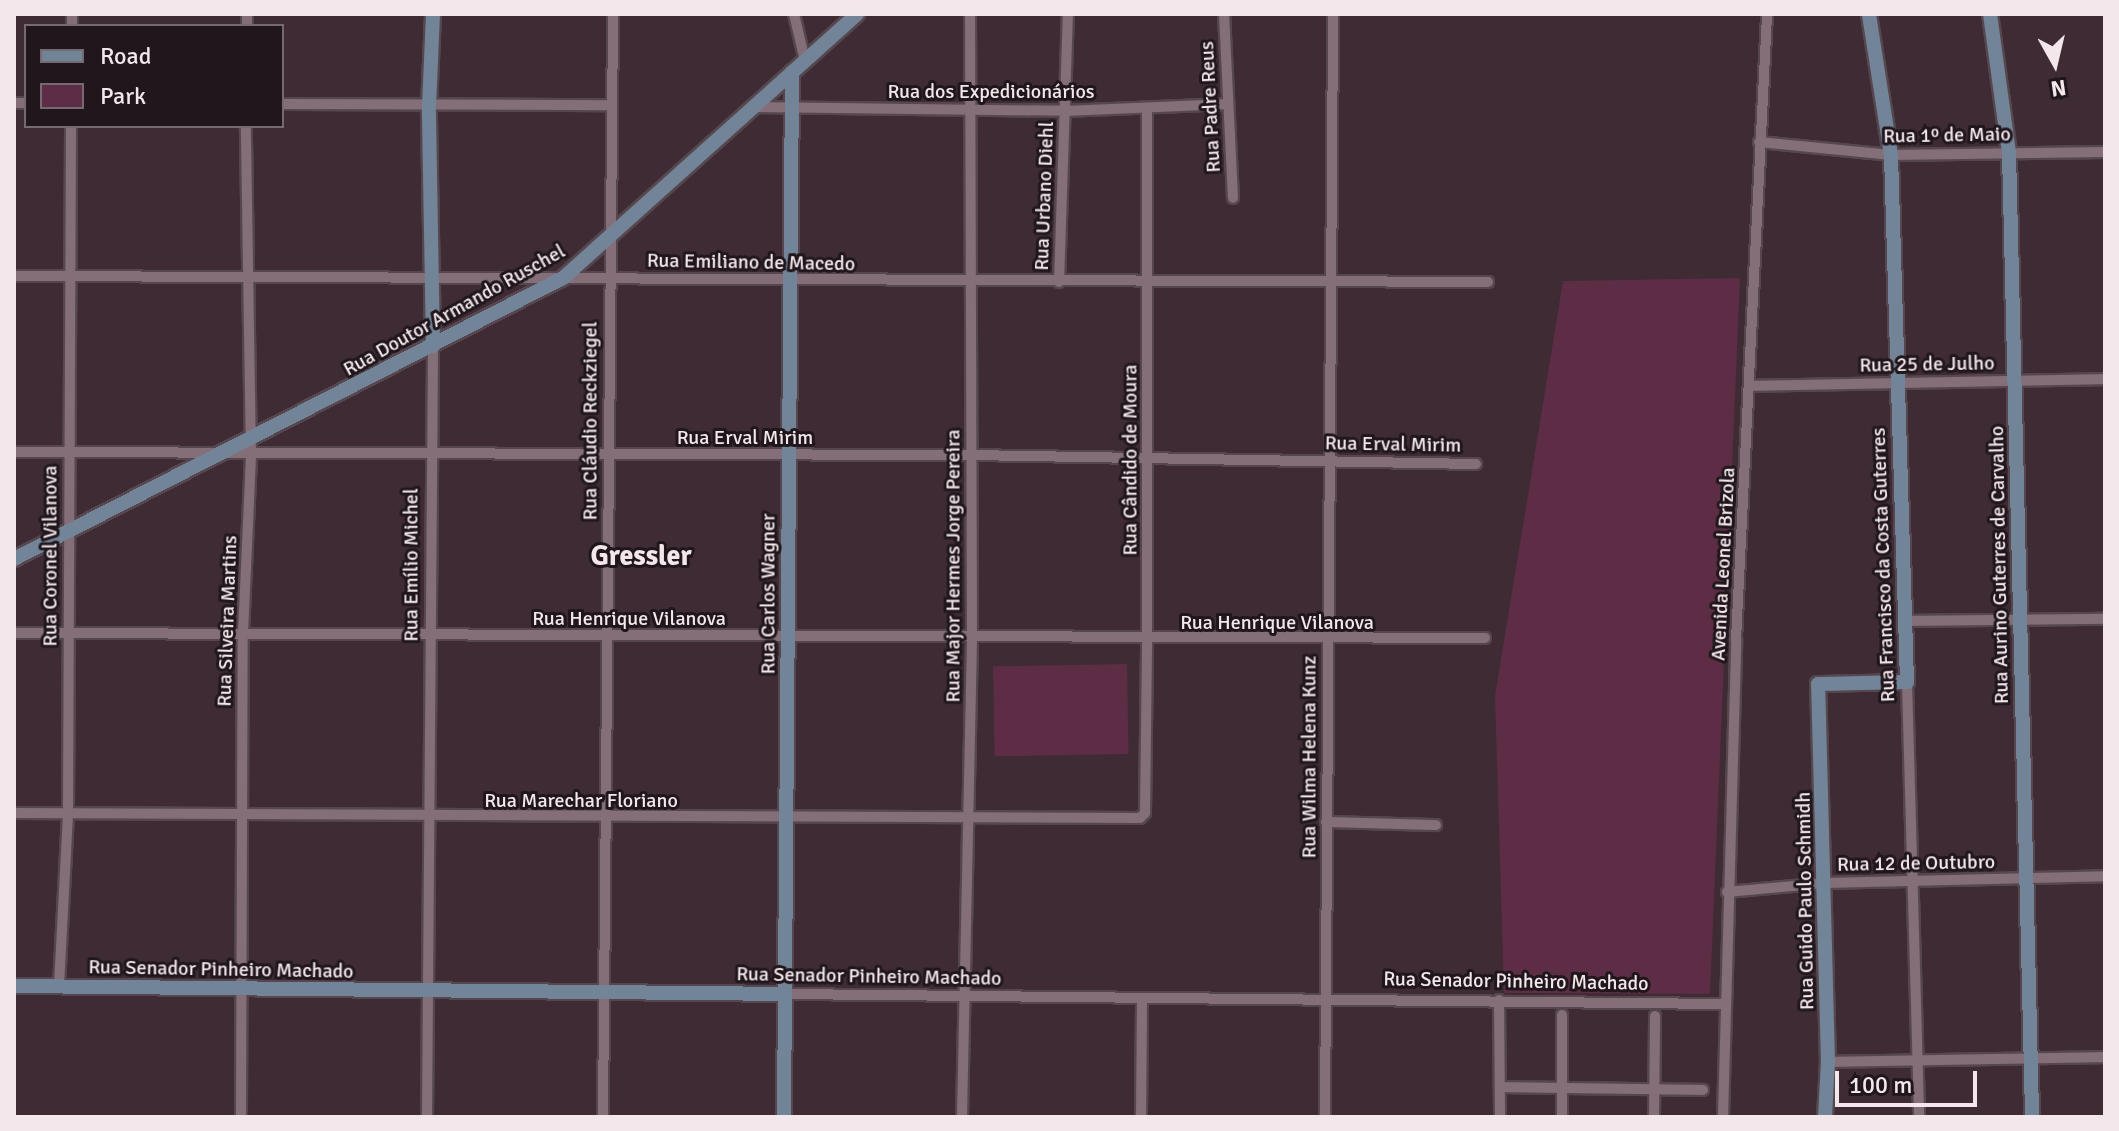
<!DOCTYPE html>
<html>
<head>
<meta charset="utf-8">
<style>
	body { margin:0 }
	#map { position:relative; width:2119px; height:1131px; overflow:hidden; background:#3e2b34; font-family:Signika,sans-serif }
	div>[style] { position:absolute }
	.green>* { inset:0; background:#5c2d45; transform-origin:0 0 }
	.roads { filter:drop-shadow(2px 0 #56474e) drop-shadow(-2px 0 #56474e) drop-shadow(0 2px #56474e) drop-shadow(0 -2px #56474e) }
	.street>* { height:10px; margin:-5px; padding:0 5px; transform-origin:5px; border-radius:5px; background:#846e78 }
	.secondary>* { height:14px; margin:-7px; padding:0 7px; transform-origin:7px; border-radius:7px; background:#728498 }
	span { translate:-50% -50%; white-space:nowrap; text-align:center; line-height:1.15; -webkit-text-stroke:6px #1f171b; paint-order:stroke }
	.street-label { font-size:20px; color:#f3e7ec }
	.district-label { font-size:28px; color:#f3e7ec; font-weight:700 }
	.frame { position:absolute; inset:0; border:16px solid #f3e7ec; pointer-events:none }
	.legend { position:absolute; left:24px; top:24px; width:260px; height:104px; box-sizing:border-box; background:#1f171b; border:2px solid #746a6f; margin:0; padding:10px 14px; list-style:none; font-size:24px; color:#f3e7ec }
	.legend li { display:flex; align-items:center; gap:16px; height:40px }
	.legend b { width:40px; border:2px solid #746a6f }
	.north { position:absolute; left:2015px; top:24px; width:80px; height:80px; -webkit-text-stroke:6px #1f171b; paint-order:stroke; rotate:172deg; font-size:22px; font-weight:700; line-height:32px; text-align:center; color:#f3e7ec }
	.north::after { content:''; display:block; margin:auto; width:28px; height:36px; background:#f3e7ec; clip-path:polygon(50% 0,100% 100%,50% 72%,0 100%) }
	.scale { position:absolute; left:1835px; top:1071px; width:142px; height:36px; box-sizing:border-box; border:4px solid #f3e7ec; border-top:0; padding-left:10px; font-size:24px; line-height:28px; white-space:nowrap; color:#f3e7ec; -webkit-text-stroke:6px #1f171b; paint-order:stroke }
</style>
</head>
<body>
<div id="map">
	<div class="green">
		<div style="clip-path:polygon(1740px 278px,1710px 994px,1504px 993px,1495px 696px,1563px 281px)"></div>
		<div style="left:1127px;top:664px;width:90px;height:134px;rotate:89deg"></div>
	</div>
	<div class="roads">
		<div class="street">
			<div style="left:794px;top:14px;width:48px;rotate:76.8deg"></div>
			<div style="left:1224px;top:14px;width:184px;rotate:87.2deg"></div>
			<div style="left:72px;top:26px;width:12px;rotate:-90deg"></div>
			<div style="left:247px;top:26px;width:12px;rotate:-90deg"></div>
			<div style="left:14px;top:103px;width:12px"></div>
			<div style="left:282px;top:104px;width:329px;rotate:0.2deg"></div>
			<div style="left:753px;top:107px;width:312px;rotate:0.7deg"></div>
			<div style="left:1065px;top:111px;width:163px;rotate:-2.5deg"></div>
			<div style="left:1759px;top:142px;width:133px;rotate:5.6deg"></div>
			<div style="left:1891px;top:155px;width:214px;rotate:-0.8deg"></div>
			<div style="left:14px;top:276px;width:1474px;rotate:0.23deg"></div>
			<div style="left:1059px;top:282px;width:268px;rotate:-88.1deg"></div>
			<div style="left:1750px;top:386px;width:355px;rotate:-1.1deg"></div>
			<div style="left:14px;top:452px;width:957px;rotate:0.18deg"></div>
			<div style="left:971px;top:455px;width:505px;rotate:1.02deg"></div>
			<div style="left:1905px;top:621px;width:200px;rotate:-0.6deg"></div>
			<div style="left:14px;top:633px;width:1471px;rotate:0.19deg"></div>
			<div style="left:1907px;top:682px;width:435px;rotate:88.4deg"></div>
			<div style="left:14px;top:813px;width:1126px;rotate:0.25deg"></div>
			<div style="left:1140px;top:818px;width:7px;rotate:-45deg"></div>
			<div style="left:1145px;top:813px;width:172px;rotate:-89.3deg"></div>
			<div style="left:1147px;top:641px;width:533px;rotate:-90deg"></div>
			<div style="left:1326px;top:822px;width:110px;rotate:1.6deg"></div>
			<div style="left:1727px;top:892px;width:98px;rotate:-5.2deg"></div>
			<div style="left:1825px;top:883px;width:280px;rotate:-1.4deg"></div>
			<div style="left:59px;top:986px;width:172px;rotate:-87deg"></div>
			<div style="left:68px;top:814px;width:688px;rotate:-89.75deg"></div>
			<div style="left:785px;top:994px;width:938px;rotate:0.61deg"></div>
			<div style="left:1499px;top:1000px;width:117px;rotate:89.5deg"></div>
			<div style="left:1828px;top:1062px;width:277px;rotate:-1deg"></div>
			<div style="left:1500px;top:1087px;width:203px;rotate:0.8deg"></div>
			<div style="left:241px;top:1117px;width:484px;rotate:-89.8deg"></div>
			<div style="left:243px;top:633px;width:177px;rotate:-87.4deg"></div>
			<div style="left:251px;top:456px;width:330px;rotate:-90.9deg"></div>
			<div style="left:427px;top:1117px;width:771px;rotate:-89.55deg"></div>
			<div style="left:603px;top:1117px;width:1103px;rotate:-89.48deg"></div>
			<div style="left:962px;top:1117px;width:478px;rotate:-88.8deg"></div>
			<div style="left:972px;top:639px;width:625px;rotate:-90.18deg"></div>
			<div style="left:1141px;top:1117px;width:117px;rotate:-89.5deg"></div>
			<div style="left:1325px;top:1117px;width:1103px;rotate:-89.58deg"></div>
			<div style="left:1562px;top:1117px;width:102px;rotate:-90deg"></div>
			<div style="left:1654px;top:1117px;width:101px;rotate:-89.4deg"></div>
			<div style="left:1723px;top:1117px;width:477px;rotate:-88.4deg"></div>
			<div style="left:1736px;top:640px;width:627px;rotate:-87.16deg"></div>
		</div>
		<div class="secondary">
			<div style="left:1990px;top:14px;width:139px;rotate:82.2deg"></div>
			<div style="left:2009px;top:152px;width:965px;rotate:88.63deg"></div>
			<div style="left:433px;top:346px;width:240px;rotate:-91deg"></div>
			<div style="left:429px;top:106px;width:92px;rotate:-87.5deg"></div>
			<div style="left:14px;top:559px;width:617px;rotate:-27.11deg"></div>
			<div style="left:563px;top:278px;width:395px;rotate:-41.9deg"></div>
			<div style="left:14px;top:986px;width:771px;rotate:0.59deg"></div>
			<div style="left:784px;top:1117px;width:1045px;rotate:-89.56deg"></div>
			<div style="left:1825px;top:1117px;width:55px;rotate:-86.9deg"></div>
			<div style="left:1828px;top:1062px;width:378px;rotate:-91.5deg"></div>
			<div style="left:1818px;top:684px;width:89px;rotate:-1.3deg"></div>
			<div style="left:1907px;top:682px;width:527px;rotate:-91.74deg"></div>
			<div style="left:1891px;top:155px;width:143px;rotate:-98.9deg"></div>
		</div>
	</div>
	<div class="street-label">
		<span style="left:991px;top:91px">Rua dos Expedicionários</span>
		<span style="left:1210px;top:107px;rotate:-93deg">Rua Padre Reus</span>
		<span style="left:1947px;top:135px;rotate:-1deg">Rua 1º de Maio</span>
		<span style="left:1044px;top:196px;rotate:-88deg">Rua Urbano Diehl</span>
		<span style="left:751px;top:262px;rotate:1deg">Rua Emiliano de Macedo</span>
		<span style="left:454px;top:310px;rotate:-29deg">Rua Doutor Armando Ruschel</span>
		<span style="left:1927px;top:364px;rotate:-1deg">Rua 25 de Julho</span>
		<span style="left:590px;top:421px;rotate:-90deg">Rua Cláudio Reckziegel</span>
		<span style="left:745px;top:437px">Rua Erval Mirim</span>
		<span style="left:1393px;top:444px;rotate:1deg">Rua Erval Mirim</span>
		<span style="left:1130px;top:460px;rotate:-90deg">Rua Cândido de Moura</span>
		<span style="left:50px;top:556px;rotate:-90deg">Rua Coronel Vilanova</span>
		<span style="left:1723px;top:564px;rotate:-87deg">Avenida Leonel Brizola</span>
		<span style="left:411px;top:565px;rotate:-90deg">Rua Emílio Michel</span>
		<span style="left:1883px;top:565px;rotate:-92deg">Rua Francisco da Costa Guterres</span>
		<span style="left:1999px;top:565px;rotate:-91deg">Rua Aurino Guterres de Carvalho</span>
		<span style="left:953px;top:566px;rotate:-90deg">Rua Major Hermes Jorge Pereira</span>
		<span style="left:768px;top:594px;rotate:-90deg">Rua Carlos Wagner</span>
		<span style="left:629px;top:618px">Rua Henrique Vilanova</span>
		<span style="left:227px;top:621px;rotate:-88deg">Rua Silveira Martins</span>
		<span style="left:1277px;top:622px">Rua Henrique Vilanova</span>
		<span style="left:1309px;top:757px;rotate:-90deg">Rua Wilma Helena Kunz</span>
		<span style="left:581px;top:800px">Rua Marechar Floriano</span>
		<span style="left:1916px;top:863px;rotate:-1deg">Rua 12 de Outubro</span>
		<span style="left:1805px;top:901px;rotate:-91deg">Rua Guido Paulo Schmidh</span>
		<span style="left:221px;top:969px;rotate:1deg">Rua Senador Pinheiro Machado</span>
		<span style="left:869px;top:976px;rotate:1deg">Rua Senador Pinheiro Machado</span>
		<span style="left:1516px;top:981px;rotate:1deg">Rua Senador Pinheiro Machado</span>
	</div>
	<div class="district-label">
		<span style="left:641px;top:556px">Gressler</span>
	</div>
	<div class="frame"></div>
	<ul class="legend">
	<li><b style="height:10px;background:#728498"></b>Road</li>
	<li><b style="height:22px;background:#5c2d45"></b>Park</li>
	</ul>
	<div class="north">N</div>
	<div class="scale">100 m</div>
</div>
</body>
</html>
